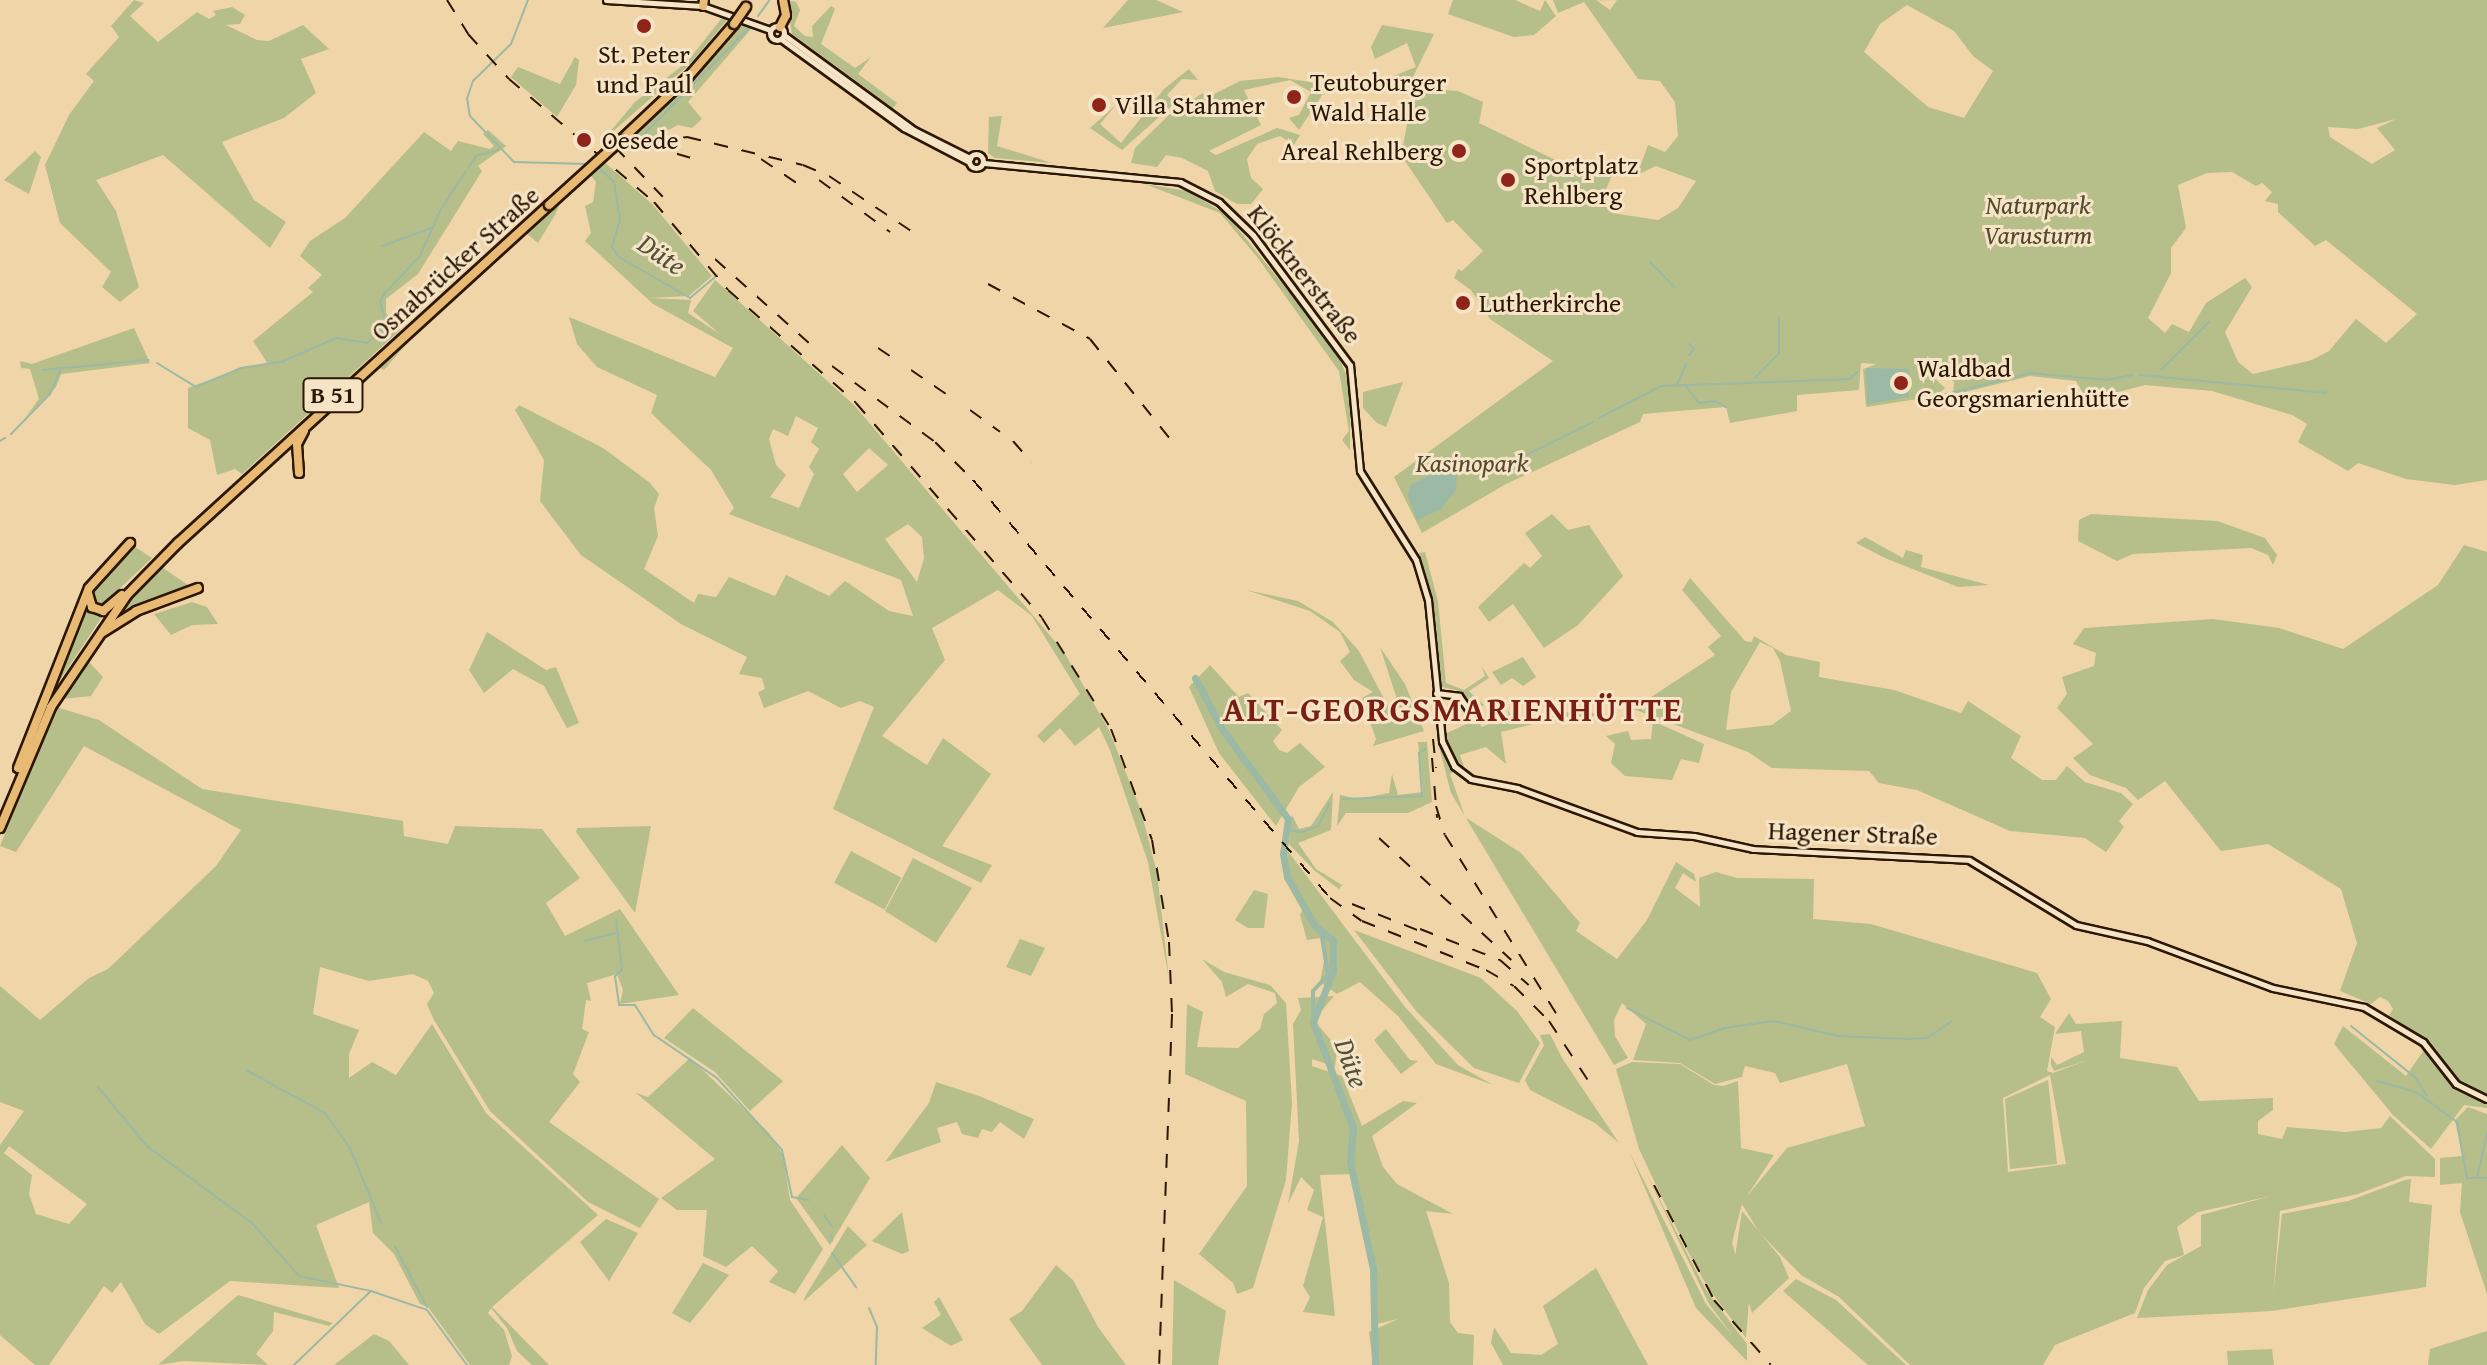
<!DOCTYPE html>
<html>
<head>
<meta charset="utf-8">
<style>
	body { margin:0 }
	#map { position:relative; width:2487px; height:1365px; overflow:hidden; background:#f0d5a8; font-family:"Gentium Book Plus",serif }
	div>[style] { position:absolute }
	.green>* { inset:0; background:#b6be8a; transform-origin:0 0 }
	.water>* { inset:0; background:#9bb9a4 }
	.stream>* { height:2px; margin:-1px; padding:0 1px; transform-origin:1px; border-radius:1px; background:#9bb9a4 }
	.canal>* { height:4px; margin:-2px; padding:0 2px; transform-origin:2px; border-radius:2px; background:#9bb9a4 }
	.river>* { height:7px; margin:-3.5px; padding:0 3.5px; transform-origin:3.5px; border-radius:3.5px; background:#9bb9a4 }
	.roads { filter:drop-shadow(2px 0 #2c1704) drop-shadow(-2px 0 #2c1704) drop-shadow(0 2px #2c1704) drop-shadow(0 -2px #2c1704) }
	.secondary>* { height:5px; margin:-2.5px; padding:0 2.5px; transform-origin:2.5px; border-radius:2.5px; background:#f5e4c6 }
	.secondary>.ring { margin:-2.5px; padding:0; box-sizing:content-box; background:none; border:5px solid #f5e4c6; border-radius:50% }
	.highway>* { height:8px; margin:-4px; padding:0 4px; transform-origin:4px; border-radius:4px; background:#e8ba74 }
	.rail>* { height:2px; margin-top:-1px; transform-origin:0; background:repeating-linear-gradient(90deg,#2c1704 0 14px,transparent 0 28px) }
	.bridges { filter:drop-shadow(2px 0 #2c1704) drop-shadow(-2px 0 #2c1704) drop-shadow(0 2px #2c1704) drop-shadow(0 -2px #2c1704) }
	.highway-bridge>* { height:8px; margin:-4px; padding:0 4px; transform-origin:4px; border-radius:4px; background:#e8ba74 }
	.dots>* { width:22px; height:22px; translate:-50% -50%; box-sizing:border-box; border:4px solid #f5e4c6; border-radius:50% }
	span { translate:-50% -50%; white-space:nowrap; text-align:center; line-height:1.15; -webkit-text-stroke:6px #f5e4c6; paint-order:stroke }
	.shield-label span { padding:2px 6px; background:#f5e4c6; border:2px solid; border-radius:6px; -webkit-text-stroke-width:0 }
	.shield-label { font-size:24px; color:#2c1704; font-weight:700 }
	.poi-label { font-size:26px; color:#2c1704 }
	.left { translate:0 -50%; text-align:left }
	.right { translate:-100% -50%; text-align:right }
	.park-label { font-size:26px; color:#55492c; font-style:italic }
	.street-label { font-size:26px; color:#2c1704 }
	.water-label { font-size:28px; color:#53503c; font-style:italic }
	.district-label { font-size:34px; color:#7a1f14; font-weight:700; letter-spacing:2px }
</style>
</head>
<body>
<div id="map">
	<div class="green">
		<div style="clip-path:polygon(134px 0,144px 3px,130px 16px,158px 42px,197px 12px,209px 19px,216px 15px,213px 11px,232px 7px,245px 15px,240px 24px,226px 25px,257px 40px,269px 41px,303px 25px,329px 49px,301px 59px,316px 93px,284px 118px,222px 142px,254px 200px,286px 222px,270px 248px,163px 155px,96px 180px,116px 211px,139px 287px,120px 302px,102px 287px,111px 272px,60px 223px,45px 165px,69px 115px,94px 81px,86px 74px,119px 37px,111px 26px)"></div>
		<div style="clip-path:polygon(786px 0,796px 2px,800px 10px,794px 26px,805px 36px,813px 37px,812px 26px,831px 6px,835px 9px,821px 44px,855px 68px,871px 57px,858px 74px,897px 103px,893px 108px,792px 34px)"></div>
		<div style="clip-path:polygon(1128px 0,1156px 0,1183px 12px,1103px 28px)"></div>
		<div style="clip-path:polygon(1453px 0,1515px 0,1540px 11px,1545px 0,1556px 16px,1534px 35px,1514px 37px,1448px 14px)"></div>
		<div style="clip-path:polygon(evenodd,1553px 0,1596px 0,1610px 10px,1617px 0,2487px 0,2487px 480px,2455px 485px,2406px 479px,2358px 463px,2348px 471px,2298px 442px,2307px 424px,2292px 415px,2212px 391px,2145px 385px,2087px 400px,2076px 381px,2030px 376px,1953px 395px,1954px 382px,1939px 370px,1933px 377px,1945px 388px,1937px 396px,1866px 407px,1863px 369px,1877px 364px,1861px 363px,1859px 390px,1797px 395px,1797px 411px,1730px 423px,1726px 407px,1643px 414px,1640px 422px,1506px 484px,1422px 533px,1394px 477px,1553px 361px,1490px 319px,1471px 290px,1454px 278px,1458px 269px,1462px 271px,1483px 251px,1453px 220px,1447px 223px,1401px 155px,1407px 125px,1399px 117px,1408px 105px,1426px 93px,1442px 90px,1458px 91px,1483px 102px,1479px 123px,1574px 169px,1613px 173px,1604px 194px,1612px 213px,1658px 220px,1678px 208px,1696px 181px,1656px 166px,1637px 175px,1648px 145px,1665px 152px,1678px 136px,1675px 102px,1660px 81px,1638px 79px,1584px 2px,1558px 13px,1553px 0,1907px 5px,1954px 31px,1973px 56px,1993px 71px,1964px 118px,1928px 107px,1864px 52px,1880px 24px,1907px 5px,1553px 0,2396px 119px,2377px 128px,2395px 150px,2372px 164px,2330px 137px,2328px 127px,2358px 129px,2396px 119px,1553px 0,2232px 172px,2256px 186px,2262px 183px,2272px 192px,2265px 201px,2278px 204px,2278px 212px,2315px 246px,2326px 240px,2417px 314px,2386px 343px,2356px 319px,2329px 351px,2312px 360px,2253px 374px,2238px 362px,2225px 332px,2252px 287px,2245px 278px,2206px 303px,2189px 332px,2172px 324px,2165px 333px,2148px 318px,2171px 273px,2171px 248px,2186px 228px,2178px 185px,2207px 173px,2232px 172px)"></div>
		<div style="clip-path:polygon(722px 18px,727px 20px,690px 64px,603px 140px,635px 102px,687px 62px)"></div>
		<div style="clip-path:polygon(741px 23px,752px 28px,688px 102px,702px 119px,692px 128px,678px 125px,644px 143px,620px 143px,683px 92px)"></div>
		<div style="clip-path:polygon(1382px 25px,1434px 34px,1409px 85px,1389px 78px,1416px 67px,1407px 43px,1375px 59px,1371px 47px)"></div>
		<div style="clip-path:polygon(575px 57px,579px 60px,576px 85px,557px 117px,511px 77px,518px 67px,560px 84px)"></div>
		<div style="clip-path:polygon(1189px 69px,1198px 80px,1182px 79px,1167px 95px,1175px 103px,1122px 150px,1090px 128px,1116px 105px,1100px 124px,1121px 143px,1164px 89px)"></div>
		<div style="clip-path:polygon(1278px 77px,1329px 85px,1299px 130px,1289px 118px,1299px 115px,1311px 92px,1290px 80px,1244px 90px,1261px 125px,1209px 151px,1216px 155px,1277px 128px,1300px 135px,1294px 145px,1280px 136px,1257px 144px,1247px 159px,1251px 178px,1263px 189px,1251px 204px,1237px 204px,1215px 191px,1208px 171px,1182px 158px,1166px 155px,1157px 167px,1131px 163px,1135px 148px,1169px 115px,1203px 93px,1212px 95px,1240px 81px)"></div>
		<div style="clip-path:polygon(1002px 116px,997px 146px,1052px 163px,995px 158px,988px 153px,989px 117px)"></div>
		<div style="clip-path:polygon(488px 130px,506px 146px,478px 166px,482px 171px,418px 274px,386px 299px,386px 313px,400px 330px,242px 474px,235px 469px,217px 475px,210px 440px,188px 428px,188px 388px,241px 368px,268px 364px,253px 341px,313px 292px,308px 288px,322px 275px,300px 256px,310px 241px,345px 218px,424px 132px,451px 151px,458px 141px,490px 149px,494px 146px,483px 134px)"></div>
		<div style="clip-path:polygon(35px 151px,41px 157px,29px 194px,4px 180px)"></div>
		<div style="clip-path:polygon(evenodd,602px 160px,652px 204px,712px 276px,689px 296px,650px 298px,691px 300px,688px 313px,720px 334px,693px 311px,715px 280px,854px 405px,1064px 652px,1109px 730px,1141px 811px,1157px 873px,1169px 979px,1148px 862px,1110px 750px,1099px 727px,1075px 746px,1060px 728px,1044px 743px,1037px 736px,1080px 694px,1032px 616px,998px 590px,932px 628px,945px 660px,882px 736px,927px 765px,943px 738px,991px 774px,942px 846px,992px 865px,981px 883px,833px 809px,874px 707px,860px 701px,841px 708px,808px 691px,764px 708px,758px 692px,765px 689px,762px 678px,739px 674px,747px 657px,681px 624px,581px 555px,540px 501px,544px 460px,515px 410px,519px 405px,603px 448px,649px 482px,659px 494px,654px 508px,658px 536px,644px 569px,694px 603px,698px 594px,716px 597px,729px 577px,775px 596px,786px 575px,829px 596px,845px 581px,889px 611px,913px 616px,901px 580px,729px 514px,734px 508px,711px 470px,651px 413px,657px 395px,597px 367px,577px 344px,569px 317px,715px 377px,733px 348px,653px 304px,585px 241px,591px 233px,585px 206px,593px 202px,596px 182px,588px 172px,602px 160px,796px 416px,818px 428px,811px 442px,819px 449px,809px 467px,814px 474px,799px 508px,770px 497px,786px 475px,776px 465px,769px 439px,773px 429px,788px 436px,796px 416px,602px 160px,869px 448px,888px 465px,857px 492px,843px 474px,869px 448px,602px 160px,908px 524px,922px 537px,924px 558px,917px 582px,885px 539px,908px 524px)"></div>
		<div style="clip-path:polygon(1145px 184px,1187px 191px,1226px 214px,1336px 350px,1350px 384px,1350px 450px,1342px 440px,1349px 431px,1339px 371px,1257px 257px,1220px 213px)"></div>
		<div style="clip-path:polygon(555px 203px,559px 206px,555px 215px,538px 243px,526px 233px,414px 335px,384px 370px,376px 366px)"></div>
		<div style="clip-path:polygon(134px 328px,150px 363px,61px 374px,56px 387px,25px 418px,39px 399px,30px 369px,21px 368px,20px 361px,32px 364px)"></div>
		<div style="clip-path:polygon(1403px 382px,1386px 427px,1377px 423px,1363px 408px,1363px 392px)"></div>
		<div style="clip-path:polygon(1552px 514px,1568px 530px,1589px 525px,1623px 576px,1578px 625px,1544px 648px,1513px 604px,1489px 622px,1478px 607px,1524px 563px,1530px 568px,1542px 556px,1525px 533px)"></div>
		<div style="clip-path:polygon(2091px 514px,2217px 521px,2265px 538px,2277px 555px,2273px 565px,2268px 555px,2251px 548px,2133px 554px,2117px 561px,2078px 541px,2079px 520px)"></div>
		<div style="clip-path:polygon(1865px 537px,1903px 558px,1906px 550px,1923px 555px,1921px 567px,1989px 585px,1958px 587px,1885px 558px,1856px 543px)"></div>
		<div style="clip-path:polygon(132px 545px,152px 558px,99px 608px,90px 597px,94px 585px)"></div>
		<div style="clip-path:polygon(2464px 545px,2487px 552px,2487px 1095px,2455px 1079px,2435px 1048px,2389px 1015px,2393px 1009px,2388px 1001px,2380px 997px,2371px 1004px,2340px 991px,2357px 943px,2341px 889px,2268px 844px,2221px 851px,2165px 781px,2138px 800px,2126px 788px,2090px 775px,2073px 758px,2093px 744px,2057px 708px,2067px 694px,2062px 677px,2094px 666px,2096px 653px,2073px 644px,2084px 628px,2213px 619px,2279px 628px,2343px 649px,2438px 585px)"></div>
		<div style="clip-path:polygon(1425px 552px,1438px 601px,1446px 683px,1464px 690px,1485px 676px,1482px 667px,1489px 678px,1469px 691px,1484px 705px,1480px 707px,1459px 691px,1442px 687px,1432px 604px,1419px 553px)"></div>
		<div style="clip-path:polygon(160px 566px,191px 587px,113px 619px,133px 595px)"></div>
		<div style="clip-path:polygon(evenodd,1690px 578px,1745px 641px,1752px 642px,1754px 636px,1786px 655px,1820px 662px,1819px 677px,1894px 690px,1961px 713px,1968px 701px,2021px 736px,2011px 758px,2042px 780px,2056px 780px,2067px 766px,2085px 782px,2121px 793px,2133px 804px,2119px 821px,2124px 827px,2106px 852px,2085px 838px,2010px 831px,1917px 790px,1879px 783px,1869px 771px,1772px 768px,1748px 752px,1633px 709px,1715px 655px,1708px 647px,1721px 636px,1682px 590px,1690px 578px,1760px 642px,1773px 648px,1780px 661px,1791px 711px,1772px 725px,1726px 730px,1731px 692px,1760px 642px)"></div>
		<div style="clip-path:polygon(1246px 590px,1298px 601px,1333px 622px,1359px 651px,1392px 714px,1396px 696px,1380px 647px,1405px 684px,1424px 731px,1373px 746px,1376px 739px,1362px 698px,1373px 692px,1354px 680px,1340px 661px,1350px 652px,1340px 632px,1310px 611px)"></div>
		<div style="clip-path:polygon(86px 599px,95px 613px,103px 615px,47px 700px)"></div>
		<div style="clip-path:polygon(192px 602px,207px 607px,218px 624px,192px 625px,171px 635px,154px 614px)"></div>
		<div style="clip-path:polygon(487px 632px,546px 670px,556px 667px,579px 723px,567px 728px,544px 686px,513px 669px,484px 693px,469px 670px)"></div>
		<div style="clip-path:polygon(1523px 657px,1536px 677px,1523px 686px,1512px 678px,1501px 685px,1492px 672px)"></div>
		<div style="clip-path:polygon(88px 661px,103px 677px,91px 696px,64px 699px)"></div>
		<div style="clip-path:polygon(1210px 665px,1239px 697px,1248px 693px,1282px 730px,1273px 741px,1279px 750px,1287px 753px,1300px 743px,1325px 767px,1299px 787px,1276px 826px,1219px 753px,1189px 687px)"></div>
		<div style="clip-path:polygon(evenodd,56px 707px,99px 720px,202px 789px,403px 821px,404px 836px,448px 844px,455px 826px,542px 829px,580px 878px,546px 903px,565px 936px,620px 909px,679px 995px,620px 1004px,623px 990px,617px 974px,587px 983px,591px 1001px,586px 1000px,582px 1029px,589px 1032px,573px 1074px,580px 1082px,549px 1122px,659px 1199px,640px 1228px,588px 1202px,490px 1111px,434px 1020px,427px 1004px,434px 993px,428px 981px,413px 974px,369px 981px,320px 967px,313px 1014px,359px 1030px,349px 1054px,349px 1078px,372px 1062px,396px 1075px,432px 1024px,486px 1113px,598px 1215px,492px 1307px,549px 1365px,532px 1365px,517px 1351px,507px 1328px,491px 1308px,488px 1313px,504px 1330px,512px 1356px,509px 1365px,470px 1365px,428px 1307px,420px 1304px,394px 1254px,373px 1233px,369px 1202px,316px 1225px,339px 1288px,230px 1281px,159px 1334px,145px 1324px,121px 1282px,112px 1293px,104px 1286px,49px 1365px,35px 1365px,0 1335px,0 1145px,24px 1111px,0 1102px,0 986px,40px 1020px,89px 978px,108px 969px,216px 866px,241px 830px,84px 746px,16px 852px,0 846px,56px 707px,9px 1146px,87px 1204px,69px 1224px,36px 1214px,29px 1194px,32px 1175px,4px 1153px,9px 1146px)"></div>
		<div style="clip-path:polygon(1581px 709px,1602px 716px,1561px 717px,1501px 732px,1506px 764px,1486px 747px,1460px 755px,1465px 770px,1450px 752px,1445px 734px,1477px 719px,1482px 727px,1508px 716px,1508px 710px,1514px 723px)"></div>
		<div style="clip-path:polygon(1653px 721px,1704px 744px,1699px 763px,1681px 759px,1672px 780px,1625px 776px,1611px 763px,1615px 744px,1606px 736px,1628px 731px,1631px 740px,1651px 739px)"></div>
		<div style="clip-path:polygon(evenodd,1437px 739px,1453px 772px,1450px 774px,1465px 817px,1521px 853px,1580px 923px,1576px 931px,1617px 959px,1647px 920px,1676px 862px,1694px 874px,1696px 882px,1683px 873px,1675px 888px,1700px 907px,1699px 878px,1716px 872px,1737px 878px,1814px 879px,1813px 919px,1871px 924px,2037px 973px,2051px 999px,2040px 1017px,2055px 1027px,2047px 1071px,2053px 1073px,2088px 1060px,2054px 1071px,2051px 1065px,2051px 1057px,2057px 1065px,2084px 1052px,2081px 1031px,2055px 1034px,2069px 1013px,2076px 1024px,2122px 1021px,2120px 1058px,2177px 1067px,2199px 1101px,2273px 1098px,2273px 1110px,2258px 1121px,2258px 1134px,2282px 1139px,2287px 1127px,2346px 1132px,2381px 1128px,2390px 1116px,2435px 1159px,2435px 1177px,2406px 1176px,2358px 1194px,2280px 1211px,2273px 1296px,2282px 1214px,2348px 1201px,2405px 1180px,2411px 1179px,2409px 1202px,2432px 1205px,2426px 1287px,2272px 1311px,2137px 1318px,2148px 1290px,2167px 1265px,2201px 1246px,2201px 1215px,2271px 1196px,2198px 1212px,2177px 1227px,2184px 1255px,2165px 1261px,2144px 1288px,2135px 1313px,2055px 1345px,2043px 1365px,1910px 1365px,1839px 1297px,1801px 1275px,1759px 1232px,1742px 1204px,1732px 1243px,1749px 1301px,1746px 1338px,1708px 1288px,1686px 1248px,1639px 1149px,1616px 1069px,1632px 1062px,1680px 1064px,1714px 1085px,1723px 1086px,1738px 1081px,1741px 1148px,1774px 1155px,1747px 1196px,1787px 1148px,1865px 1126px,1847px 1064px,1780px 1083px,1775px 1073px,1745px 1066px,1742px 1077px,1715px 1084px,1680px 1063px,1633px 1060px,1646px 1024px,1622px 1003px,1614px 1020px,1615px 1036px,1628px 1058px,1614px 1065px,1451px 793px,1437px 739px,2050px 1075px,2066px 1164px,2008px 1172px,2003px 1098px,2050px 1075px)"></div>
		<div style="clip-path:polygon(1418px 742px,1427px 742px,1432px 802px,1408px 813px,1346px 813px,1337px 826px,1340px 795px,1358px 799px,1389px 793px,1392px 774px,1398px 795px,1423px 792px)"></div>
		<div style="clip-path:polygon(1333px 792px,1331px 830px,1298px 843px,1316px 869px,1342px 885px,1339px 889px,1315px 871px,1289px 844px,1292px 815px,1299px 829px,1311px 826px)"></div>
		<div style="clip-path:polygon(651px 826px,635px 913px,576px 832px,577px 828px)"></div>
		<div style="clip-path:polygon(1287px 850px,1405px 1007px,1458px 1065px,1493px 1085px,1436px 1064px,1398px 1016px,1360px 982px,1337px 994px,1320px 982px,1325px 956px,1321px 938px,1307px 940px,1300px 915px,1304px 907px,1289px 876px)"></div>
		<div style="left:851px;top:851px;width:57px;height:36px;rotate:28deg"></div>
		<div style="clip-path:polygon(913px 858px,972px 888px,936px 943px,885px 911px)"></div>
		<div style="clip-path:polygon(1254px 890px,1268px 894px,1264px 928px,1248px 928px,1235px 920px)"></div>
		<div style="clip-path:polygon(1354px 930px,1481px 978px,1517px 1011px,1540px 1043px,1519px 1083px,1474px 1068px,1416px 1011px)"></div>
		<div style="clip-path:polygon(1020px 939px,1045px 948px,1031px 976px,1006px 967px)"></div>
		<div style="clip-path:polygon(1202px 959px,1224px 972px,1270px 985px,1286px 1003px,1292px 1103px,1286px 1180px,1253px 1288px,1237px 1294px,1233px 1283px,1199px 1254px,1247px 1186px,1246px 1101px,1185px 1074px,1187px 1004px,1203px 1012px,1197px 1047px,1238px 1048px,1260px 1029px,1264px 1014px,1277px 1003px,1275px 993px,1248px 984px,1226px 997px,1222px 982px)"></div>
		<div style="clip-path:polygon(1334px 996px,1319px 1014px,1317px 1024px,1337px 1047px,1335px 1067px,1312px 1059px,1312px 1066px,1342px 1076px,1362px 1126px,1403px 1101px,1417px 1103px,1372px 1136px,1383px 1167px,1397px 1184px,1453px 1214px,1426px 1211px,1449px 1283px,1450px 1322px,1458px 1333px,1474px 1335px,1473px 1365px,1373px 1365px,1369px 1332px,1398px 1319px,1373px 1325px,1375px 1268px,1354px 1174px,1320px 1175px,1335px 1316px,1303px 1312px,1310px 1297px,1303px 1286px,1323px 1217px,1307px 1210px,1314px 1190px,1301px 1177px,1288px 1204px,1299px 1141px,1293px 1024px,1301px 1010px,1298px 998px)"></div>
		<div style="clip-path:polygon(693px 1008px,783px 1081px,750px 1111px,715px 1072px,664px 1038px)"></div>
		<div style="clip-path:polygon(2343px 1026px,2406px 1076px,2426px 1047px,2454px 1087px,2487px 1102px,2487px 1108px,2464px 1105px,2431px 1149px,2393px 1115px,2334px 1044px)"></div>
		<div style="clip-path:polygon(1386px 1029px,1410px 1060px,1418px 1061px,1401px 1074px,1374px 1040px)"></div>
		<div style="clip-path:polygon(1550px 1034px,1562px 1058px,1619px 1143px,1595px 1123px,1530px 1090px,1525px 1080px,1544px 1045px,1540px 1035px)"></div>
		<div style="clip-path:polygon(690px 1058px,769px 1133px,783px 1155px,790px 1200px,823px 1249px,795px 1294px,769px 1282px,778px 1271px,752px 1246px,726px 1267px,703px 1256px,707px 1210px,677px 1210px,661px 1198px,715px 1159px,636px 1093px,648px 1097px)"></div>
		<div style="clip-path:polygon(2048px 1080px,2057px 1164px,2010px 1169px,2005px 1099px)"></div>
		<div style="clip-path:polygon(936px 1082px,979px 1096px,1034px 1119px,1024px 1139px,1000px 1122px,992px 1132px,982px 1129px,978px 1138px,962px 1134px,957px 1122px,937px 1128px,941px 1142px,885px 1162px,929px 1103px)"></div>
		<div style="clip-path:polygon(2468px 1107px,2487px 1114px,2487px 1294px,2460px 1212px,2462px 1183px,2440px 1185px,2440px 1158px,2462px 1156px,2455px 1120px)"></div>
		<div style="clip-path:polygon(842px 1145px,870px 1178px,830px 1245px,796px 1198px)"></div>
		<div style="clip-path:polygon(1630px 1153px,1706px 1304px,1733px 1336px,1709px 1304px,1645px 1171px,1706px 1290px,1747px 1344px,1747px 1361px,1696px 1308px)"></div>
		<div style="clip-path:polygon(1742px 1211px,1780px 1257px,1789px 1278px,1752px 1313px,1735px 1257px)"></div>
		<div style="clip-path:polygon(902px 1212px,909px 1251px,902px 1254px,872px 1241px)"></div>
		<div style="clip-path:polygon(606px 1219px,638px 1233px,609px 1281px,580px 1242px)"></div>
		<div style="clip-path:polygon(848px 1226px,867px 1245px,803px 1302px,806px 1295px)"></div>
		<div style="clip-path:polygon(703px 1263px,729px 1275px,690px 1323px,672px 1313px)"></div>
		<div style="clip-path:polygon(1056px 1265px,1073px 1280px,1098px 1327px,1126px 1365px,1042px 1365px,1009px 1319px,1022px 1311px)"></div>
		<div style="clip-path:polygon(1596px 1268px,1648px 1365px,1503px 1365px,1491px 1343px,1494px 1327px,1511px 1353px,1541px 1355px,1558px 1344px,1543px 1306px)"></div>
		<div style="clip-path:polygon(1796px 1279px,1836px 1300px,1906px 1365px,1868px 1365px,1783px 1291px)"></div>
		<div style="clip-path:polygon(1174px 1280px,1226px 1311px,1218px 1365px,1172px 1365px)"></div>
		<div style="clip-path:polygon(238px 1295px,333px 1323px,329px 1326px,274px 1312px,273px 1331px,256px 1354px,268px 1365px,184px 1361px,158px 1365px)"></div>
		<div style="clip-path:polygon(939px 1297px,963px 1340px,951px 1346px,922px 1328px,941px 1315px,934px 1302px)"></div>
		<div style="clip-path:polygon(2487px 1331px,2487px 1365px,2428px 1365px,2430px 1349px)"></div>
		<div style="clip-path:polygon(374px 1334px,389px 1341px,409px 1365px,334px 1365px)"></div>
		<div style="clip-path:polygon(2272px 1349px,2274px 1365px,2228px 1365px,2227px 1351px)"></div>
	</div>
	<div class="water">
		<div style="clip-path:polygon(1866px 368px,1909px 369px,1909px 397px,1867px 404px)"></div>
		<div style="clip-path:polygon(1446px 467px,1457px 475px,1456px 490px,1441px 509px,1417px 520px,1408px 496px,1410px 485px)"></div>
	</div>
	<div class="stream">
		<div style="left:528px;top:0;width:47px;rotate:111.1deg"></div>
		<div style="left:511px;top:44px;width:53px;rotate:135.8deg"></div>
		<div style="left:473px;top:81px;width:18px;rotate:109deg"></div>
		<div style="left:467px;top:98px;width:18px;rotate:81deg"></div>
		<div style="left:470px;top:116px;width:64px;rotate:46.3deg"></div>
		<div style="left:514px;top:162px;width:73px;rotate:1.6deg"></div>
		<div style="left:758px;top:16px;width:19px;rotate:-54deg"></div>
		<div style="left:637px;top:141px;width:161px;rotate:-45.3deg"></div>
		<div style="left:597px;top:166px;width:23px;rotate:43deg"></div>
		<div style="left:614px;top:182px;width:37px;rotate:81deg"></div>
		<div style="left:620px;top:219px;width:29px;rotate:106deg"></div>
		<div style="left:612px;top:247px;width:12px;rotate:55deg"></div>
		<div style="left:619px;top:257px;width:82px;rotate:30deg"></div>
		<div style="left:690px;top:298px;width:35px;rotate:-40deg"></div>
		<div style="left:468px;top:168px;width:14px;rotate:-56deg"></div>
		<div style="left:476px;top:156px;width:24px;rotate:-15deg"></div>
		<div style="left:382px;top:246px;width:53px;rotate:-19.8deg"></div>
		<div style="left:1650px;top:262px;width:36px;rotate:46deg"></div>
		<div style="left:1689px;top:355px;width:8px;rotate:-50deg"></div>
		<div style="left:1694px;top:349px;width:7px;rotate:-135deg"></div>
		<div style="left:157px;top:363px;width:46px;rotate:31.6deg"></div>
		<div style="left:196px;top:387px;width:49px;rotate:-22.9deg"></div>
		<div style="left:241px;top:368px;width:44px;rotate:-9.2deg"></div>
		<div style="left:284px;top:361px;width:57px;rotate:-23.9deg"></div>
		<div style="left:336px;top:338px;width:31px;rotate:9deg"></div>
		<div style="left:367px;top:343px;width:26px;rotate:-40deg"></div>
		<div style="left:387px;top:326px;width:25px;rotate:-106deg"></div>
		<div style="left:380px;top:302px;width:9px;rotate:-63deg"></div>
		<div style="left:384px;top:294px;width:52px;rotate:-46.5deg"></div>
		<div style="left:420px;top:256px;width:51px;rotate:-65.9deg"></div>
		<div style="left:441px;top:209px;width:45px;rotate:-56.7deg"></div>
		<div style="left:43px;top:370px;width:106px;rotate:-5.4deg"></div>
		<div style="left:2161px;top:370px;width:69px;rotate:-45deg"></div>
		<div style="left:2140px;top:375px;width:187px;rotate:5.5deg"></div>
		<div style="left:1755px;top:378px;width:35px;rotate:-46deg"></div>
		<div style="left:1779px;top:353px;width:35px;rotate:-90deg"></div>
		<div style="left:1677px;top:385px;width:23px;rotate:-67deg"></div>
		<div style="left:1686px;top:386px;width:21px;rotate:53deg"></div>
		<div style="left:1699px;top:403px;width:16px;rotate:-7deg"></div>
		<div style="left:1715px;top:401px;width:13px;rotate:29deg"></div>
		<div style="left:1943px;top:395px;width:90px;rotate:-14.2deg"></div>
		<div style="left:2030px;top:373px;width:77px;rotate:5.2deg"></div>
		<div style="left:2107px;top:380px;width:26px;rotate:-11deg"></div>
		<div style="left:1599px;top:418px;width:70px;rotate:-27.3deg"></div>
		<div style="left:1661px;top:386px;width:189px;rotate:-2.1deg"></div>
		<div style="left:1850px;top:379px;width:10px;rotate:-45deg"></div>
		<div style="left:11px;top:434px;width:56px;rotate:-45.7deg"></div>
		<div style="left:50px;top:394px;width:26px;rotate:-67deg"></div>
		<div style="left:0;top:441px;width:6px;rotate:-31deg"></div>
		<div style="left:1514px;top:461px;width:88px;rotate:-26.3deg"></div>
		<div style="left:1505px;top:462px;width:6px"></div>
		<div style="left:1343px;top:799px;width:79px;rotate:-2.2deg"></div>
		<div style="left:1422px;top:796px;width:43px;rotate:-94deg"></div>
		<div style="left:1419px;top:753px;width:7px;rotate:-34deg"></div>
		<div style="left:1288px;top:830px;width:14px;rotate:8deg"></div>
		<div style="left:1302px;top:832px;width:17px;rotate:-21deg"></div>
		<div style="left:1318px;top:826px;width:25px;rotate:-63deg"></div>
		<div style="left:616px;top:920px;width:50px;rotate:83.2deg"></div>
		<div style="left:622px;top:970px;width:9px;rotate:139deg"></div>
		<div style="left:615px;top:976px;width:29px;rotate:82deg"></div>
		<div style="left:619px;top:1005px;width:16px"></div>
		<div style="left:635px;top:1005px;width:36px;rotate:58deg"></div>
		<div style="left:654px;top:1035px;width:76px;rotate:34.3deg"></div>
		<div style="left:717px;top:1078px;width:97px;rotate:47.9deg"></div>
		<div style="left:782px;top:1150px;width:48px;rotate:78deg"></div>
		<div style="left:792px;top:1197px;width:17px;rotate:10deg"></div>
		<div style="left:584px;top:941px;width:34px;rotate:-14deg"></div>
		<div style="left:1627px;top:1008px;width:71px;rotate:26.9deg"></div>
		<div style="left:1690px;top:1040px;width:36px;rotate:-19deg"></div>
		<div style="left:1724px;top:1028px;width:50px;rotate:-8deg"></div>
		<div style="left:1774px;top:1021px;width:66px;rotate:13.2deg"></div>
		<div style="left:1838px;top:1036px;width:71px;rotate:2.4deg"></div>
		<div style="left:1909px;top:1039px;width:18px;rotate:-3deg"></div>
		<div style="left:1927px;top:1038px;width:29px;rotate:-34deg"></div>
		<div style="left:2351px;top:1026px;width:83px;rotate:38.7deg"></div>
		<div style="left:2416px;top:1078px;width:21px;rotate:59deg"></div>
		<div style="left:246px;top:1070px;width:90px;rotate:28.6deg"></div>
		<div style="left:325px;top:1113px;width:43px;rotate:54.5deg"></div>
		<div style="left:350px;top:1148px;width:81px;rotate:67.5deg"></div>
		<div style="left:2377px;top:1081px;width:41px;rotate:15.8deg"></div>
		<div style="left:2416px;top:1092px;width:51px;rotate:36.2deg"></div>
		<div style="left:2457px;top:1122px;width:57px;rotate:79.9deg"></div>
		<div style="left:2467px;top:1178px;width:10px"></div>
		<div style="left:98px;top:1087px;width:77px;rotate:50.3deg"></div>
		<div style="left:147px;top:1146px;width:130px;rotate:36.3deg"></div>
		<div style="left:252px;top:1223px;width:71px;rotate:48.4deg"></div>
		<div style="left:299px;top:1276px;width:74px;rotate:11.8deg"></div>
		<div style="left:2487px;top:1133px;width:46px;rotate:102.5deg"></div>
		<div style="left:2477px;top:1178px;width:10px"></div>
		<div style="left:824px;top:1215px;width:14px;rotate:54deg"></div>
		<div style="left:831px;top:1235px;width:6px;rotate:81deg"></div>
		<div style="left:395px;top:1247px;width:68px;rotate:61.9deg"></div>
		<div style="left:832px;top:1253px;width:42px;rotate:54.8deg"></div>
		<div style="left:869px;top:1308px;width:21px;rotate:67deg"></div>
		<div style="left:877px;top:1327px;width:38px;rotate:92deg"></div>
		<div style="left:294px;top:1365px;width:107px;rotate:-43.9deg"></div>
		<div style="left:371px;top:1291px;width:59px;rotate:18.7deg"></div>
		<div style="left:427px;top:1310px;width:68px;rotate:54deg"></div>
	</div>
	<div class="canal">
		<div style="left:1313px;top:1022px;width:31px;rotate:-90deg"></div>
		<div style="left:1313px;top:991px;width:22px;rotate:-47deg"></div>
		<div style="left:1328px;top:975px;width:45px;rotate:-99deg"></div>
	</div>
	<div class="river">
		<div style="left:1195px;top:678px;width:58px;rotate:62.1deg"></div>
		<div style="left:1222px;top:729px;width:112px;rotate:53.7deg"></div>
		<div style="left:1288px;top:819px;width:35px;rotate:98deg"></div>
		<div style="left:1283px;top:854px;width:23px;rotate:80deg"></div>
		<div style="left:1287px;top:877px;width:56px;rotate:60.3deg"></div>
		<div style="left:1315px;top:926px;width:23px;rotate:38deg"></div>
		<div style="left:1333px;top:940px;width:31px;rotate:90deg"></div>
		<div style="left:1333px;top:971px;width:55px;rotate:111.4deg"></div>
		<div style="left:1313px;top:1022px;width:113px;rotate:69.3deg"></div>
		<div style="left:1353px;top:1128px;width:34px;rotate:95deg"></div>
		<div style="left:1350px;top:1162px;width:109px;rotate:77.9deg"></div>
		<div style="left:1373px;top:1269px;width:96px;rotate:88.8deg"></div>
	</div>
	<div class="roads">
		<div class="secondary">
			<div style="left:606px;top:0;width:97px;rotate:3.5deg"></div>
			<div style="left:703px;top:6px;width:71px;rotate:19.7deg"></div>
			<div class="ring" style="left:770px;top:26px;width:9px;height:9px"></div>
			<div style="left:784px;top:35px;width:161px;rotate:36.2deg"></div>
			<div style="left:914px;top:130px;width:63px;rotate:26.6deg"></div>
			<div style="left:781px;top:39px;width:152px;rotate:35.9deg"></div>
			<div style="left:904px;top:128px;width:73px;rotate:27.6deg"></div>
			<div class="ring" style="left:969px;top:154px;width:9px;height:9px"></div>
			<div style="left:984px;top:163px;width:197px;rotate:5.5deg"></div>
			<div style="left:1180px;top:182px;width:44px;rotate:27.1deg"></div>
			<div style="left:1219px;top:202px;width:47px;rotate:44.1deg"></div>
			<div style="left:1253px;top:235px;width:162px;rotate:53.3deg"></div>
			<div style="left:1350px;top:365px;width:106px;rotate:84.6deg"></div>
			<div style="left:1360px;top:471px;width:105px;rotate:57.8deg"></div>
			<div style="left:1416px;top:560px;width:42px;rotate:73.3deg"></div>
			<div style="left:1428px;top:600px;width:142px;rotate:84.3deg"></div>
			<div style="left:1442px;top:741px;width:28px;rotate:64deg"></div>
			<div style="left:1454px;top:766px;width:21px;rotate:37deg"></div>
			<div style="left:1471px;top:779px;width:47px;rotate:11.1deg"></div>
			<div style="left:1517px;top:788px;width:128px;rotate:20.1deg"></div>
			<div style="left:1637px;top:832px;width:57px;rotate:4deg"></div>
			<div style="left:1694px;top:836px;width:60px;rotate:12.4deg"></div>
			<div style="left:1753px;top:849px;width:216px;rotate:2.9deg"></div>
			<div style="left:1969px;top:860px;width:125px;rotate:31.3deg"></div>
			<div style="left:2076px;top:925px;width:73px;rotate:12.7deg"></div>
			<div style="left:2147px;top:941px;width:134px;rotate:20.5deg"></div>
			<div style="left:2273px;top:988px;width:93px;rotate:11.8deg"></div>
			<div style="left:2364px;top:1007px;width:69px;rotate:30.7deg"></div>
			<div style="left:2423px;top:1042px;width:53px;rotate:51.8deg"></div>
			<div style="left:2456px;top:1084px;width:34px;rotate:26deg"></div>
			<div style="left:1436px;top:693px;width:23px;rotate:7deg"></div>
			<div style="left:1459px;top:696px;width:24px;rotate:55deg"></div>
		</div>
		<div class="highway">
			<div style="left:703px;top:6px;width:6px;rotate:-81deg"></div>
			<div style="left:780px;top:27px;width:13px;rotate:-63deg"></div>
			<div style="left:786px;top:15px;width:15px;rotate:-101deg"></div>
			<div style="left:621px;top:140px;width:93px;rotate:-43.3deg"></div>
			<div style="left:689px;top:76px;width:69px;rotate:-49.1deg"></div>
			<div style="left:299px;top:473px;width:29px;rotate:-94deg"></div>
			<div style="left:297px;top:444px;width:15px;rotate:-62deg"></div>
			<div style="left:88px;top:593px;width:15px;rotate:74deg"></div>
			<div style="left:92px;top:607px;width:12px;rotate:20deg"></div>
			<div style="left:103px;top:611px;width:25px;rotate:-40deg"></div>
			<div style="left:103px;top:632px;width:39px;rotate:-32deg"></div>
			<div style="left:136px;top:611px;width:66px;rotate:-20.4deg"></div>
			<div style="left:18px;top:768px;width:193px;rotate:-68.5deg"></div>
			<div style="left:89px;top:588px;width:61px;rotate:-47.7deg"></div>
			<div style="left:0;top:828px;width:131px;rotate:-67.1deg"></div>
			<div style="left:51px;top:707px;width:135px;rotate:-55.8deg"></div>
			<div style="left:127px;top:595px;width:73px;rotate:-45.6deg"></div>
			<div style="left:178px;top:543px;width:502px;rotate:-42.34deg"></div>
		</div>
	</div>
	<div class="rail">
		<div style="left:447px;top:0;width:40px;rotate:58deg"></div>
		<div style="left:468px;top:34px;width:61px;rotate:47.7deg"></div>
		<div style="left:509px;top:79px;width:190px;rotate:40.3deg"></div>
		<div style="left:654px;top:202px;width:115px;rotate:49.9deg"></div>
		<div style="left:728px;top:290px;width:171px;rotate:41.4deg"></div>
		<div style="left:856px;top:403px;width:284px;rotate:49.1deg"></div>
		<div style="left:1042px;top:618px;width:131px;rotate:58.1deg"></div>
		<div style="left:1111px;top:729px;width:118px;rotate:69.7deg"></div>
		<div style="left:1152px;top:840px;width:103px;rotate:80.5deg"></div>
		<div style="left:1169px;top:942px;width:72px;rotate:87.6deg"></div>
		<div style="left:1172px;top:1014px;width:351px;rotate:92.1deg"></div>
		<div style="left:628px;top:146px;width:60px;rotate:-8.7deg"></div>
		<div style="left:687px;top:137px;width:119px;rotate:13.6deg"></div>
		<div style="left:803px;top:165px;width:28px;rotate:23deg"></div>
		<div style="left:829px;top:176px;width:106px;rotate:33.8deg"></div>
		<div style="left:650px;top:146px;width:43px;rotate:16.3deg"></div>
		<div style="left:615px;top:147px;width:69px;rotate:46.2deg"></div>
		<div style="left:761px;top:159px;width:45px;rotate:34deg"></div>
		<div style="left:819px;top:180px;width:88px;rotate:36.2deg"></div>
		<div style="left:715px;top:259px;width:126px;rotate:41.8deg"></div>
		<div style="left:988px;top:284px;width:116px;rotate:28.3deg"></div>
		<div style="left:1090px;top:339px;width:136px;rotate:51.3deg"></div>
		<div style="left:878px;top:348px;width:25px;rotate:34deg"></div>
		<div style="left:832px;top:366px;width:128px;rotate:36.4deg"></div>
		<div style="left:935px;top:442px;width:54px;rotate:45deg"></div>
		<div style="left:973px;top:480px;width:550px;rotate:49.5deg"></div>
		<div style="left:1330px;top:898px;width:39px;rotate:36deg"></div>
		<div style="left:1362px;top:921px;width:133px;rotate:21.6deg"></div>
		<div style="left:1486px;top:970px;width:32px;rotate:30deg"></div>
		<div style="left:1514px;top:986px;width:49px;rotate:45deg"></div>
		<div style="left:1549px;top:1021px;width:73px;rotate:56.7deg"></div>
		<div style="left:911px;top:370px;width:42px;rotate:34.4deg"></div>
		<div style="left:970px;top:410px;width:37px;rotate:36deg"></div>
		<div style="left:1013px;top:441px;width:28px;rotate:49deg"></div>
		<div style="left:1433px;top:739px;width:29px;rotate:84deg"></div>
		<div style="left:1432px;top:758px;width:60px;rotate:85.2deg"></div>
		<div style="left:1436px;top:806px;width:30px;rotate:73deg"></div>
		<div style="left:1445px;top:835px;width:210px;rotate:58.1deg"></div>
		<div style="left:1379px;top:838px;width:180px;rotate:42.7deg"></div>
		<div style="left:1352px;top:904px;width:84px;rotate:21.7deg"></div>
		<div style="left:1420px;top:929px;width:86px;rotate:21.2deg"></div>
		<div style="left:1500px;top:960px;width:38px;rotate:41deg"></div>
		<div style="left:1654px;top:1185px;width:130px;rotate:62.4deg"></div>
		<div style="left:1714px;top:1300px;width:86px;rotate:48.8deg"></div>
	</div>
	<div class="bridges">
		<div class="highway-bridge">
			<div style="left:734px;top:24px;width:21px;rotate:-55deg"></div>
			<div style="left:549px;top:205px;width:97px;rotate:-42.1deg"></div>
		</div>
	</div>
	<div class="dots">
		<div style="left:644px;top:26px;background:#8f2418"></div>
		<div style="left:1294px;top:97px;background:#8f2418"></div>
		<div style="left:1099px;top:105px;background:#8f2418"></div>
		<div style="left:584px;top:140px;background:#8f2418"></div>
		<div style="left:1459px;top:151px;background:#8f2418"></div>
		<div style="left:1508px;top:180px;background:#8f2418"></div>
		<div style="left:1463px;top:303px;background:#8f2418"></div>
		<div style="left:1901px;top:383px;background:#8f2418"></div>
	</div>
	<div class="shield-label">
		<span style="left:333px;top:395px">B 51</span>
	</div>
	<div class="poi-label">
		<span style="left:644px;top:69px">St. Peter<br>und Paul</span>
		<span class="left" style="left:1310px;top:97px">Teutoburger<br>Wald Halle</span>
		<span class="left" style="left:1115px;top:105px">Villa Stahmer</span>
		<span class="left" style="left:602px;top:140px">Oesede</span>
		<span class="right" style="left:1443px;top:151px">Areal Rehlberg</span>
		<span class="left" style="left:1524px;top:180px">Sportplatz<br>Rehlberg</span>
		<span class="left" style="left:1479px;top:303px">Lutherkirche</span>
		<span class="left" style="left:1917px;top:383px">Waldbad<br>Georgsmarienhütte</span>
	</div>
	<div class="park-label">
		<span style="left:2038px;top:220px">Naturpark<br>Varusturm</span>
		<span style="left:1472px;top:463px">Kasinopark</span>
	</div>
	<div class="street-label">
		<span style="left:455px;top:263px;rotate:-42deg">Osnabrücker Straße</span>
		<span style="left:1305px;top:274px;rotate:52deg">Klöcknerstraße</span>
		<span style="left:1853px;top:833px;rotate:2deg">Hagener Straße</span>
	</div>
	<div class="water-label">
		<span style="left:662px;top:254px;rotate:34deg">Düte</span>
		<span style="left:1352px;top:1063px;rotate:70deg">Düte</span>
	</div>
	<div class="district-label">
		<span style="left:1453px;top:709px">ALT-GEORGSMARIENHÜTTE</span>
	</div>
</div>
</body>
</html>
